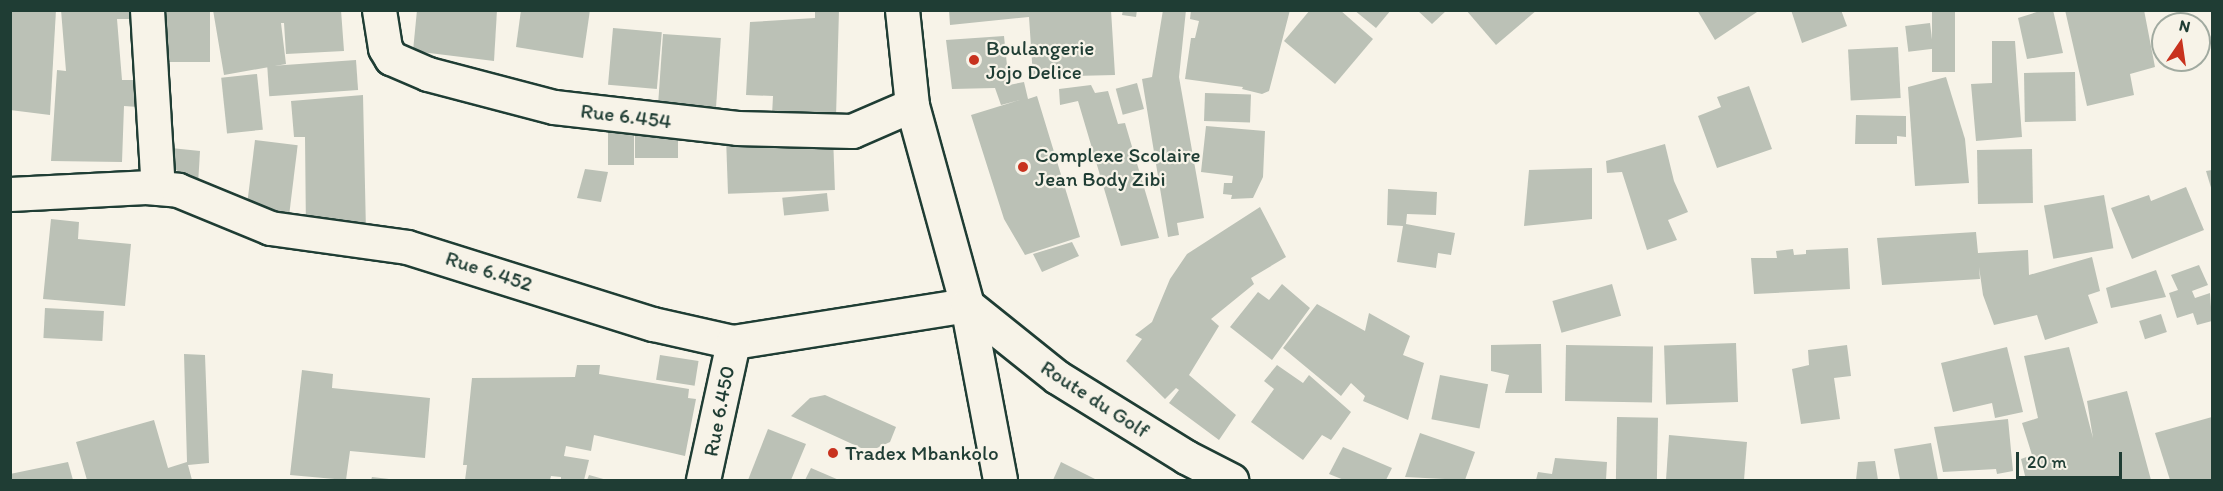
<!DOCTYPE html>
<html>
<head>
<meta charset="utf-8">
<style>
	body { margin:0 }
	#map { position:relative; width:2223px; height:491px; overflow:hidden; background:#f7f3e8; font-family:Itim,sans-serif }
	div>[style] { position:absolute }
	.building>* { inset:0; background:#bbc1b6; transform-origin:0 0 }
	.roads { filter:drop-shadow(2px 0 #1f3d34) drop-shadow(-2px 0 #1f3d34) drop-shadow(0 2px #1f3d34) drop-shadow(0 -2px #1f3d34) }
	.minor>* { height:33px; margin:-16.5px; padding:0 16.5px; transform-origin:16.5px; border-radius:16.5px; background:#f7f3e8 }
	.major>* { height:33px; margin:-16.5px; padding:0 16.5px; transform-origin:16.5px; border-radius:16.5px; background:#f7f3e8 }
	.dots>* { width:16px; height:16px; translate:-50% -50%; box-sizing:border-box; border:3px solid #f7f3e8; border-radius:50% }
	span { translate:-50% -50%; white-space:nowrap; text-align:center; line-height:1.15; -webkit-text-stroke:4.5px #f7f3e8; paint-order:stroke }
	.poi-label { font-size:21px; color:#1f3d34 }
	.left { translate:0 -50%; text-align:left }
	.street-label { font-size:21px; color:#1f3d34 }
	.frame { position:absolute; inset:0; border:12px solid #1f3d34; pointer-events:none }
	.north { position:absolute; left:2151px; top:12px; width:60px; height:60px; box-sizing:border-box; background:#f7f3e8; border:2px solid #a1aaa0; border-radius:50%; rotate:13deg; font-size:16px; font-weight:700; line-height:24px; text-align:center; color:#1f3d34 }
	.north::after { content:''; display:block; margin:auto; width:21px; height:27px; background:#c8321e; clip-path:polygon(50% 0,100% 100%,50% 72%,0 100%) }
	.scale { position:absolute; left:2016px; top:452px; width:106px; height:27px; box-sizing:border-box; border:3px solid #1f3d34; border-top:0; padding-left:8px; font-size:18px; line-height:21px; white-space:nowrap; color:#1f3d34; -webkit-text-stroke:4px #f7f3e8; paint-order:stroke }
</style>
</head>
<body>
<div id="map">
	<div class="building">
		<div style="clip-path:polygon(10px 10px,56px 10px,50px 115px,10px 110px)"></div>
		<div style="clip-path:polygon(61px 10px,133px 10px,133px 19px,117px 19px,122px 80px,137px 80px,138px 107px,124px 106px,122px 162px,51px 161px,57px 70px,66px 71px)"></div>
		<div style="left:159px;top:10px;width:51px;height:52px"></div>
		<div style="clip-path:polygon(213px 10px,341px 10px,344px 51px,286px 54px,284px 23px,281px 23px,286px 64px,224px 75px)"></div>
		<div style="clip-path:polygon(417px 10px,497px 10px,494px 61px,413px 51px)"></div>
		<div style="clip-path:polygon(521px 10px,590px 10px,583px 58px,516px 47px)"></div>
		<div style="clip-path:polygon(815px 10px,839px 10px,836px 117px,772px 115px,773px 96px,746px 95px,750px 22px,815px 18px)"></div>
		<div style="clip-path:polygon(949px 10px,1111px 10px,1115px 75px,1033px 77px,1029px 17px,950px 25px)"></div>
		<div style="clip-path:polygon(1123px 10px,1137px 10px,1136px 17px,1122px 15px)"></div>
		<div style="clip-path:polygon(1163px 10px,1186px 10px,1179px 77px,1204px 218px,1177px 223px,1179px 235px,1168px 237px,1142px 79px,1152px 77px)"></div>
		<div style="clip-path:polygon(1191px 10px,1290px 10px,1269px 91px,1262px 94px,1242px 89px,1243px 87px,1185px 79px,1191px 38px,1195px 38px,1199px 21px,1190px 19px)"></div>
		<div style="clip-path:polygon(1310px 10px,1340px 10px,1373px 39px,1335px 84px,1284px 41px)"></div>
		<div style="clip-path:polygon(1354px 10px,1391px 10px,1376px 28px)"></div>
		<div style="clip-path:polygon(1417px 10px,1447px 10px,1432px 24px)"></div>
		<div style="clip-path:polygon(1466px 10px,1537px 10px,1496px 45px)"></div>
		<div style="clip-path:polygon(1697px 10px,1760px 10px,1715px 40px)"></div>
		<div style="clip-path:polygon(1791px 10px,1841px 10px,1847px 26px,1802px 43px)"></div>
		<div style="left:1932px;top:10px;width:23px;height:62px"></div>
		<div style="clip-path:polygon(2043px 10px,2053px 10px,2063px 53px,2027px 59px,2018px 18px)"></div>
		<div style="clip-path:polygon(2065px 10px,2144px 10px,2155px 67px,2130px 74px,2134px 95px,2087px 106px)"></div>
		<div style="left:1930px;top:23px;width:26px;height:25px;rotate:83deg"></div>
		<div style="left:613px;top:28px;width:49px;height:57px;rotate:5deg"></div>
		<div style="left:663px;top:34px;width:58px;height:70px;rotate:4deg"></div>
		<div style="clip-path:polygon(1004px 36px,1009px 85px,1024px 82px,1028px 99px,1037px 96px,1080px 237px,1025px 255px,1004px 219px,971px 115px,1020px 100px,1001px 105px,995px 88px,952px 89px,946px 40px)"></div>
		<div style="clip-path:polygon(1992px 41px,2015px 41px,2022px 137px,1976px 141px,1971px 84px,1992px 83px)"></div>
		<div style="left:1898px;top:47px;width:51px;height:50px;rotate:87deg"></div>
		<div style="left:356px;top:60px;width:30px;height:89px;rotate:86deg"></div>
		<div style="left:2075px;top:72px;width:49px;height:51px;rotate:89deg"></div>
		<div style="left:257px;top:74px;width:56px;height:36px;rotate:84deg"></div>
		<div style="clip-path:polygon(1946px 77px,1965px 139px,1969px 183px,1915px 186px,1908px 87px)"></div>
		<div style="left:1137px;top:83px;width:27px;height:22px;rotate:75deg"></div>
		<div style="clip-path:polygon(1091px 85px,1095px 93px,1108px 91px,1118px 124px,1125px 123px,1159px 238px,1121px 246px,1078px 101px,1060px 105px,1059px 89px)"></div>
		<div style="clip-path:polygon(1749px 86px,1772px 149px,1717px 168px,1698px 116px,1721px 107px,1717px 97px)"></div>
		<div style="left:1205px;top:93px;width:46px;height:28px;rotate:2deg"></div>
		<div style="clip-path:polygon(363px 95px,366px 232px,306px 233px,305px 137px,294px 137px,291px 101px)"></div>
		<div style="clip-path:polygon(1856px 115px,1906px 116px,1906px 137px,1897px 136px,1897px 144px,1855px 144px)"></div>
		<div style="left:634px;top:125px;width:40px;height:26px;rotate:90deg"></div>
		<div style="left:635px;top:125px;width:43px;height:33px"></div>
		<div style="clip-path:polygon(1206px 126px,1265px 131px,1263px 177px,1253px 198px,1231px 199px,1232px 195px,1223px 194px,1224px 183px,1232px 183px,1233px 176px,1201px 172px)"></div>
		<div style="left:833px;top:135px;width:55px;height:107px;rotate:88deg"></div>
		<div style="left:255px;top:140px;width:43px;height:75px;rotate:7deg"></div>
		<div style="clip-path:polygon(1665px 144px,1674px 181px,1688px 212px,1668px 220px,1677px 240px,1647px 250px,1622px 172px,1607px 173px,1606px 161px)"></div>
		<div style="clip-path:polygon(171px 148px,200px 151px,198px 185px,169px 165px)"></div>
		<div style="left:2032px;top:149px;width:54px;height:55px;rotate:89deg"></div>
		<div style="clip-path:polygon(1592px 168px,1592px 219px,1524px 226px,1529px 170px)"></div>
		<div style="clip-path:polygon(585px 169px,608px 172px,601px 202px,577px 198px)"></div>
		<div style="clip-path:polygon(2212px 170px,2212px 191px,2206px 171px)"></div>
		<div style="clip-path:polygon(2186px 187px,2204px 230px,2132px 259px,2111px 208px,2149px 195px,2151px 201px)"></div>
		<div style="clip-path:polygon(1388px 189px,1437px 192px,1436px 215px,1407px 214px,1406px 224px,1455px 233px,1451px 255px,1438px 253px,1436px 268px,1397px 262px,1403px 226px,1387px 225px)"></div>
		<div style="left:827px;top:193px;width:18px;height:45px;rotate:84deg"></div>
		<div style="left:2104px;top:195px;width:54px;height:61px;rotate:80deg"></div>
		<div style="clip-path:polygon(1260px 207px,1286px 257px,1251px 278px,1254px 284px,1211px 319px,1219px 326px,1189px 375px,1236px 415px,1219px 440px,1169px 403px,1179px 390px,1176px 388px,1165px 399px,1126px 361px,1142px 339px,1135px 335px,1152px 322px,1170px 279px,1187px 254px)"></div>
		<div style="clip-path:polygon(51px 219px,79px 222px,78px 239px,131px 244px,125px 306px,43px 299px)"></div>
		<div style="clip-path:polygon(1976px 232px,1978px 253px,2028px 250px,2029px 275px,2092px 257px,2100px 291px,2088px 295px,2098px 323px,2045px 340px,2037px 315px,1994px 325px,1983px 295px,1979px 267px,1980px 279px,1882px 285px,1877px 238px)"></div>
		<div style="clip-path:polygon(1072px 242px,1079px 256px,1042px 272px,1033px 254px)"></div>
		<div style="clip-path:polygon(1848px 248px,1850px 289px,1754px 294px,1751px 258px,1777px 258px,1776px 251px,1793px 249px,1794px 255px,1806px 254px,1806px 250px)"></div>
		<div style="clip-path:polygon(2199px 265px,2208px 285px,2192px 291px,2195px 298px,2210px 293px,2212px 321px,2197px 325px,2193px 313px,2177px 318px,2169px 293px,2178px 290px,2171px 275px)"></div>
		<div style="clip-path:polygon(2156px 270px,2166px 297px,2111px 308px,2106px 288px)"></div>
		<div style="clip-path:polygon(1282px 284px,1310px 308px,1272px 360px,1230px 327px,1258px 292px,1269px 300px)"></div>
		<div style="left:1612px;top:284px;width:33px;height:62px;rotate:74deg"></div>
		<div style="clip-path:polygon(1317px 304px,1365px 331px,1369px 313px,1410px 336px,1403px 355px,1424px 363px,1408px 420px,1363px 401px,1365px 396px,1351px 383px,1341px 396px,1283px 348px)"></div>
		<div style="left:45px;top:308px;width:59px;height:30px;rotate:3deg"></div>
		<div style="left:2161px;top:314px;width:19px;height:23px;rotate:72deg"></div>
		<div style="left:1736px;top:343px;width:59px;height:72px;rotate:88deg"></div>
		<div style="clip-path:polygon(1541px 344px,1542px 393px,1505px 393px,1509px 375px,1491px 371px,1491px 345px)"></div>
		<div style="left:1566px;top:345px;width:87px;height:56px;rotate:1deg"></div>
		<div style="clip-path:polygon(1847px 345px,1851px 376px,1834px 378px,1840px 419px,1801px 424px,1792px 369px,1809px 365px,1808px 350px)"></div>
		<div style="clip-path:polygon(2007px 347px,2023px 412px,1995px 418px,1992px 403px,1953px 412px,1941px 363px)"></div>
		<div style="clip-path:polygon(2069px 347px,2093px 438px,2087px 401px,2127px 391px,2151px 480px,2026px 480px,2021px 459px,2032px 455px,2022px 423px,2038px 418px,2024px 356px)"></div>
		<div style="clip-path:polygon(184px 354px,205px 355px,209px 463px,188px 465px,192px 480px,87px 480px,76px 442px,154px 420px,168px 468px,187px 462px)"></div>
		<div style="left:660px;top:355px;width:39px;height:25px;rotate:9deg"></div>
		<div style="clip-path:polygon(577px 365px,600px 365px,599px 374px,689px 389px,688px 398px,696px 399px,685px 456px,594px 435px,591px 451px,566px 446px,564px 456px,589px 460px,584px 480px,561px 480px,561px 477px,551px 476px,550px 480px,465px 480px,467px 465px,463px 465px,472px 378px,575px 377px)"></div>
		<div style="clip-path:polygon(1277px 365px,1303px 383px,1309px 375px,1351px 412px,1331px 440px,1322px 435px,1303px 460px,1251px 422px,1274px 389px,1264px 381px)"></div>
		<div style="clip-path:polygon(302px 370px,333px 374px,332px 388px,430px 398px,425px 458px,350px 451px,346px 480px,290px 475px)"></div>
		<div style="left:1440px;top:375px;width:49px;height:45px;rotate:11deg"></div>
		<div style="clip-path:polygon(825px 395px,896px 427px,890px 442px,877px 448px,861px 448px,791px 416px,810px 398px)"></div>
		<div style="left:1617px;top:417px;width:41px;height:62px;rotate:1deg"></div>
		<div style="clip-path:polygon(2212px 417px,2212px 480px,2170px 480px,2155px 433px)"></div>
		<div style="clip-path:polygon(2008px 419px,2013px 471px,1997px 474px,1996px 469px,1943px 472px,1934px 427px)"></div>
		<div style="clip-path:polygon(768px 429px,806px 444px,791px 480px,748px 480px)"></div>
		<div style="clip-path:polygon(1420px 433px,1475px 452px,1465px 480px,1405px 477px)"></div>
		<div style="clip-path:polygon(1669px 435px,1747px 442px,1744px 480px,1666px 480px)"></div>
		<div style="clip-path:polygon(1931px 443px,1938px 480px,1900px 480px,1894px 449px)"></div>
		<div style="clip-path:polygon(1343px 447px,1392px 468px,1386px 480px,1344px 480px,1329px 474px)"></div>
		<div style="clip-path:polygon(1555px 458px,1607px 462px,1606px 480px,1536px 480px,1538px 472px,1552px 474px)"></div>
		<div style="clip-path:polygon(1875px 461px,1878px 480px,1856px 480px,1858px 462px)"></div>
		<div style="clip-path:polygon(68px 462px,73px 480px,10px 480px,10px 474px)"></div>
		<div style="clip-path:polygon(1061px 462px,1097px 480px,1053px 480px)"></div>
		<div style="clip-path:polygon(811px 468px,839px 480px,805px 480px)"></div>
		<div style="clip-path:polygon(589px 475px,607px 480px,587px 480px)"></div>
		<div style="clip-path:polygon(372px 477px,389px 479px,389px 480px,371px 480px)"></div>
	</div>
	<div class="roads">
		<div class="minor">
			<div style="left:147px;top:10px;width:178px;rotate:86.5deg"></div>
			<div style="left:379px;top:10px;width:38px;rotate:81deg"></div>
			<div style="left:385px;top:48px;width:12px;rotate:59deg"></div>
			<div style="left:391px;top:58px;width:40px;rotate:23.4deg"></div>
			<div style="left:428px;top:74px;width:130px;rotate:14.7deg"></div>
			<div style="left:554px;top:107px;width:184px;rotate:6.5deg"></div>
			<div style="left:737px;top:128px;width:115px;rotate:1.5deg"></div>
			<div style="left:852px;top:131px;width:65px;rotate:-23.4deg"></div>
			<div style="left:10px;top:194px;width:136px;rotate:-2.9deg"></div>
			<div style="left:146px;top:187px;width:32px;rotate:5deg"></div>
			<div style="left:178px;top:190px;width:100px;rotate:22.4deg"></div>
			<div style="left:270px;top:228px;width:138px;rotate:7.9deg"></div>
			<div style="left:407px;top:247px;width:258px;rotate:17.4deg"></div>
			<div style="left:653px;top:324px;width:82px;rotate:12.7deg"></div>
			<div style="left:733px;top:342px;width:237px;rotate:-9deg"></div>
			<div style="left:967px;top:305px;width:207px;rotate:-105.4deg"></div>
			<div style="left:912px;top:105px;width:96px;rotate:-96deg"></div>
			<div style="left:703px;top:480px;width:141px;rotate:-77.7deg"></div>
		</div>
		<div class="major">
			<div style="left:967px;top:305px;width:115px;rotate:38.7deg"></div>
			<div style="left:1057px;top:377px;width:152px;rotate:31.8deg"></div>
			<div style="left:1186px;top:457px;width:51px;rotate:27.1deg"></div>
			<div style="left:967px;top:305px;width:178px;rotate:79.3deg"></div>
		</div>
	</div>
	<div class="dots">
		<div style="left:974px;top:60px;background:#c8321e"></div>
		<div style="left:1023px;top:167px;background:#c8321e"></div>
		<div style="left:833px;top:453px;background:#c8321e"></div>
	</div>
	<div class="poi-label">
		<span class="left" style="left:986px;top:60px">Boulangerie<br>Jojo Delice</span>
		<span class="left" style="left:1035px;top:167px">Complexe Scolaire<br>Jean Body Zibi</span>
		<span class="left" style="left:845px;top:453px">Tradex Mbankolo</span>
	</div>
	<div class="street-label">
		<span style="left:626px;top:116px;rotate:7deg">Rue 6.454</span>
		<span style="left:489px;top:271px;rotate:18deg">Rue 6.452</span>
		<span style="left:1095px;top:399px;rotate:33deg">Route du Golf</span>
		<span style="left:719px;top:411px;rotate:-79deg">Rue 6.450</span>
	</div>
	<div class="frame"></div>
	<div class="north">N</div>
	<div class="scale">20 m</div>
</div>
</body>
</html>
